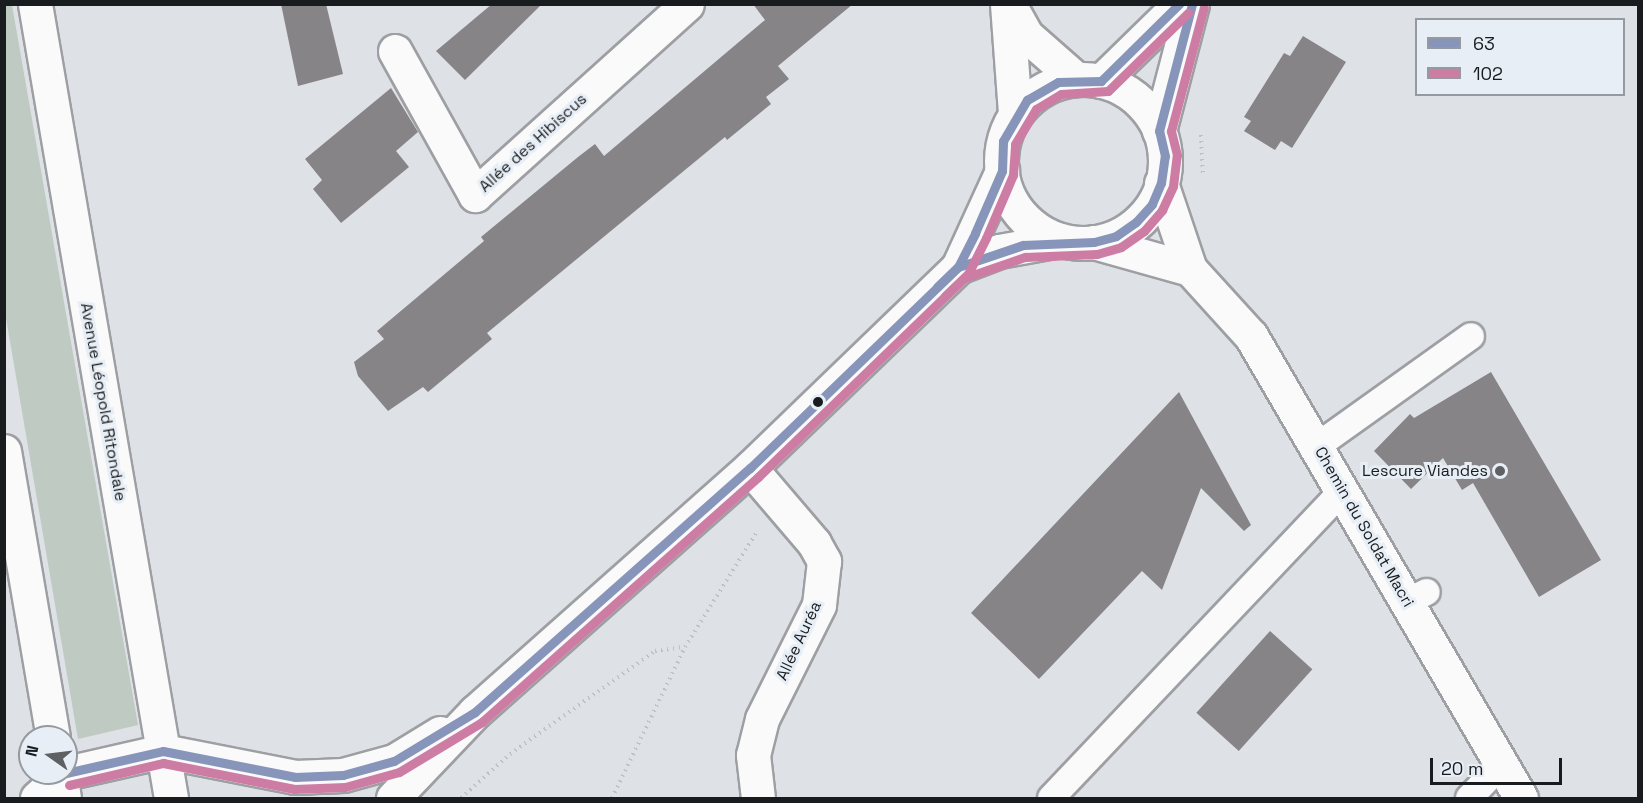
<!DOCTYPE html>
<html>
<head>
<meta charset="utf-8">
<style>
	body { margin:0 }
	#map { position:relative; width:1643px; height:803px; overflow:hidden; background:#dee1e6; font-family:"Space Grotesk",sans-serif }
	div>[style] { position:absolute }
	.green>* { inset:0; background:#becac2 }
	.building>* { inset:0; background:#878488; transform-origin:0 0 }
	.path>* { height:4px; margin-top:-2px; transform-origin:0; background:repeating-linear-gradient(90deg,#bec0c2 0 1.5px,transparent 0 6px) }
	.roads { filter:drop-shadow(2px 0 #9d9fa3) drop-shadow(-2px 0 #9d9fa3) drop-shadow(0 2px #9d9fa3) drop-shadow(0 -2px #9d9fa3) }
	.service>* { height:26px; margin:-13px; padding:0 13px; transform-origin:13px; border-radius:13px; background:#fafafb }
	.minor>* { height:33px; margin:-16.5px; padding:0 16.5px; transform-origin:16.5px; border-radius:16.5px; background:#fafafb }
	.tertiary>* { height:33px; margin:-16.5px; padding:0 16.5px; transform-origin:16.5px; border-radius:16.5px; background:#fafafb }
	.tertiary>.ring { margin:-16.5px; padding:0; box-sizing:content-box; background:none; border:33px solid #fafafb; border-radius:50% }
	.trunk>* { height:33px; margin:-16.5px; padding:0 16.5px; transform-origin:16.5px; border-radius:16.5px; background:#fafafb }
	.bus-1>* { height:9px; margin:-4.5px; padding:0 4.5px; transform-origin:4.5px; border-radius:4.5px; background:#8795bb }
	.bus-2>* { height:9px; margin:-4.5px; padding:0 4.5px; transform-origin:4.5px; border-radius:4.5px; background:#cd7da4 }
	.dots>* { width:16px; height:16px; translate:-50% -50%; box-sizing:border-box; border:3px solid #e7eef6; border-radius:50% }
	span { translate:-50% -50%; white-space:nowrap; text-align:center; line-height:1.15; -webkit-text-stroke:6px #e7eef6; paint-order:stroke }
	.street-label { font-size:16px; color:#191c1e }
	.poi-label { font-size:16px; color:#191c1e }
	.right { translate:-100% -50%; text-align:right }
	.frame { position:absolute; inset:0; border:6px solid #191c1e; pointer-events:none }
	.legend { position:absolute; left:1415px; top:18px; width:210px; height:78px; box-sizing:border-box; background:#e7eef6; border:2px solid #959aa0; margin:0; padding:8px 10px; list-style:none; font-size:18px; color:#191c1e }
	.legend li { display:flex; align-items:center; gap:12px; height:30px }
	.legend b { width:30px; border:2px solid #959aa0 }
	.north { position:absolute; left:18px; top:725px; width:60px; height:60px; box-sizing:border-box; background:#e7eef6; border:2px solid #959aa0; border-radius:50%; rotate:284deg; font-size:16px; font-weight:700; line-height:24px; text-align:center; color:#191c1e }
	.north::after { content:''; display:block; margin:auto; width:21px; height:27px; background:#5e6164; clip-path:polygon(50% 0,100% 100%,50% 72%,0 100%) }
	.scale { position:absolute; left:1430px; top:758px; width:132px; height:27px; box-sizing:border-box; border:3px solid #191c1e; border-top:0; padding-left:8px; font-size:18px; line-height:21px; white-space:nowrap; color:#191c1e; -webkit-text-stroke:4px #e7eef6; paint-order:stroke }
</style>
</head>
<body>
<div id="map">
	<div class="green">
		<div style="clip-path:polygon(4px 5px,12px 5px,138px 725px,78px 739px,5px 312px)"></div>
	</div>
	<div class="building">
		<div style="clip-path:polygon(281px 4px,326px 4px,343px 74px,298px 86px)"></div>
		<div style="clip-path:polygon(492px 4px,542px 4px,465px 80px,436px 51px)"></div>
		<div style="clip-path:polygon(753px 4px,853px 4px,778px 66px,789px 79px,766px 97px,771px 104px,727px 140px,725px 137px,487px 333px,492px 339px,428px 392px,423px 387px,388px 411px,358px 376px,354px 362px,384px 339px,377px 331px,484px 241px,481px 237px,578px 157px,595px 144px,604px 156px,765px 20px)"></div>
		<div style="clip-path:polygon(1303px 36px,1346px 62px,1292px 148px,1281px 141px,1275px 150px,1244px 131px,1251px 121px,1244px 117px,1284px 53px,1290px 56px)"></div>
		<div style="clip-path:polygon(391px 88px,418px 132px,396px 151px,409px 167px,341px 223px,313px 189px,322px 180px,305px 159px)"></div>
		<div style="clip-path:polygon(1491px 372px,1601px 560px,1539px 597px,1473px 483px,1462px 490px,1443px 458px,1411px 489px,1374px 451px,1410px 414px,1414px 418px)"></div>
		<div style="clip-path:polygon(1179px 392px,1251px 525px,1244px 531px,1201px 488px,1162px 590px,1142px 571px,1039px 679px,971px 613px)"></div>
		<div style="left:1270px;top:631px;width:57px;height:110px;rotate:42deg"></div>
	</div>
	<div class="path">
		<div style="left:1201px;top:135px;width:40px;rotate:87.1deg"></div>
		<div style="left:461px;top:798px;width:66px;rotate:-41.9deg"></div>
		<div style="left:510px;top:754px;width:178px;rotate:-35.4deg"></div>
		<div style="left:655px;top:651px;width:30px;rotate:-8deg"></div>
		<div style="left:685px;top:647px;width:134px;rotate:-58.1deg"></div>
		<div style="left:612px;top:798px;width:168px;rotate:-64.2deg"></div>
	</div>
	<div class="roads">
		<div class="service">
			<div style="left:1317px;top:446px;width:189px;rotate:-35.5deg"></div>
			<div style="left:1407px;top:602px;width:22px;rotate:-27deg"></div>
			<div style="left:1051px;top:798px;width:424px;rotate:-46.5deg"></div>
			<div style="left:1469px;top:798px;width:46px;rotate:-45.9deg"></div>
		</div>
		<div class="minor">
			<div style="left:1007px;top:4px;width:110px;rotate:85.8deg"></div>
			<div style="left:1009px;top:4px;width:35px;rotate:61deg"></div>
			<div style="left:1026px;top:35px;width:67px;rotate:41.3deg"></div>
			<div style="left:395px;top:51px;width:165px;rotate:60.9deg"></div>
			<div style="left:475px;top:195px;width:285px;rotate:-42deg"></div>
			<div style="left:1161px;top:183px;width:91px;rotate:71.4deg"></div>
			<div style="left:1190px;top:269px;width:91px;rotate:47.7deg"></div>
			<div style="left:1251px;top:336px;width:535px;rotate:59.7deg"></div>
			<div style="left:1094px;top:242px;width:100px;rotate:15.7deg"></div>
			<div style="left:750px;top:468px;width:99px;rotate:49.5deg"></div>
			<div style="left:814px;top:543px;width:21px;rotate:61deg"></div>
			<div style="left:824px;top:561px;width:44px;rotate:96.5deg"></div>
			<div style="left:819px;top:605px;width:127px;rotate:116.6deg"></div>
			<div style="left:762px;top:719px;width:37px;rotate:104deg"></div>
			<div style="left:753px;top:755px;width:43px;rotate:83.4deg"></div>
		</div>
		<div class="tertiary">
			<div class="ring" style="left:1001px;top:79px;width:131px;height:131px"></div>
			<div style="left:1101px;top:81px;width:110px;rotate:-44.3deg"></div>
			<div style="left:1159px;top:131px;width:131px;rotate:-75.4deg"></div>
			<div style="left:958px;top:267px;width:44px;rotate:-21.3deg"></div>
			<div style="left:999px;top:251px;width:62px;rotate:-10.2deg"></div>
			<div style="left:66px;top:773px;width:99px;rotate:-12.8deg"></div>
			<div style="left:163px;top:751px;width:135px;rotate:11.1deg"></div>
			<div style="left:295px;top:777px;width:48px;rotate:-2.4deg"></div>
			<div style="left:343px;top:775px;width:53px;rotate:-15.4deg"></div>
			<div style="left:394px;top:761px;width:54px;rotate:-31.3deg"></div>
			<div style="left:37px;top:798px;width:38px;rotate:-42deg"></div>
			<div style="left:393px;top:798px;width:119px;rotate:-46.4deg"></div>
			<div style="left:475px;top:712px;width:368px;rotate:-41.6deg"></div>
			<div style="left:750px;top:468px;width:289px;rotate:-44deg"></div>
			<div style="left:958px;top:267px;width:106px;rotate:-65.4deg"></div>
		</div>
		<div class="trunk">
			<div style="left:35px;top:4px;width:806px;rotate:80.28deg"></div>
			<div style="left:4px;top:451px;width:290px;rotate:80.3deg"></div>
			<div style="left:60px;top:773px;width:25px;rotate:81deg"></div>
		</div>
	</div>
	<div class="bus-1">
		<div style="left:937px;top:287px;width:29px;rotate:-44deg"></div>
		<div style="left:958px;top:267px;width:38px;rotate:-63deg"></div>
		<div style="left:975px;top:233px;width:68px;rotate:-66.5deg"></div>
		<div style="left:1002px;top:171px;width:30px;rotate:-88deg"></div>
		<div style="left:1003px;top:141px;width:48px;rotate:-59.7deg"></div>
		<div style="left:1027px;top:100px;width:36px;rotate:-30deg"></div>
		<div style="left:1058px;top:82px;width:43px;rotate:-1.3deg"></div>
		<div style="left:1101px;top:81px;width:110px;rotate:-44.6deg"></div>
		<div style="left:66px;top:773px;width:99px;rotate:-12.8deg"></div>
		<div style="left:163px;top:751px;width:135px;rotate:11.1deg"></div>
		<div style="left:295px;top:777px;width:48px;rotate:-2.4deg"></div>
		<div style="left:343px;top:775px;width:53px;rotate:-15.4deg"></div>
		<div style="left:394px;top:761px;width:95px;rotate:-31.2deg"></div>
		<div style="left:475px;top:712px;width:368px;rotate:-41.6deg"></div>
		<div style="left:750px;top:468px;width:289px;rotate:-44deg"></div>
		<div style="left:958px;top:267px;width:69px;rotate:-18.7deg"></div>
		<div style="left:1023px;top:245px;width:71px;rotate:-2.4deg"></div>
		<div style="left:1094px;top:242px;width:23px;rotate:-15deg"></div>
		<div style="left:1116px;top:236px;width:24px;rotate:-35deg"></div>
		<div style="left:1136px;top:222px;width:24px;rotate:-48deg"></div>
		<div style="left:1152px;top:204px;width:23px;rotate:-67deg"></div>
		<div style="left:1161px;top:183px;width:27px;rotate:-82deg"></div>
		<div style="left:1165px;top:156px;width:26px;rotate:-103deg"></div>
		<div style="left:1159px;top:131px;width:131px;rotate:-75.4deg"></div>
	</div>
	<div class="bus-2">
		<div style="left:945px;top:296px;width:32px;rotate:-44deg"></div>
		<div style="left:968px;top:274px;width:40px;rotate:-63.4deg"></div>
		<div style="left:986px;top:238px;width:69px;rotate:-66.8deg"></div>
		<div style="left:1013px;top:175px;width:31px;rotate:-86deg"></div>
		<div style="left:1015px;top:144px;width:41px;rotate:-59deg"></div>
		<div style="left:1036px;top:109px;width:29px;rotate:-31deg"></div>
		<div style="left:1061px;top:94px;width:47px;rotate:-3.7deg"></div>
		<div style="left:1108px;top:91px;width:112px;rotate:-44.3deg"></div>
		<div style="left:69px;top:785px;width:97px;rotate:-13.2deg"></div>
		<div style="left:163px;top:763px;width:134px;rotate:11.2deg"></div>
		<div style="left:294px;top:789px;width:51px;rotate:-2.2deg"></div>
		<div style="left:345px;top:787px;width:56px;rotate:-15.5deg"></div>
		<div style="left:399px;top:772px;width:97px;rotate:-31.1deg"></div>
		<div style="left:482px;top:722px;width:369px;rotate:-41.6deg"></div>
		<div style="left:758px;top:477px;width:286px;rotate:-44deg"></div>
		<div style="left:964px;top:278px;width:65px;rotate:-19deg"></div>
		<div style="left:1025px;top:257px;width:72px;rotate:-2.4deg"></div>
		<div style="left:1097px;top:254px;width:25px;rotate:-16deg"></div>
		<div style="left:1121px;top:247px;width:28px;rotate:-35deg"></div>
		<div style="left:1144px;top:231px;width:28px;rotate:-49deg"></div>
		<div style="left:1162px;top:210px;width:26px;rotate:-65deg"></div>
		<div style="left:1173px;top:186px;width:31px;rotate:-83deg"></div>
		<div style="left:1177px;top:155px;width:25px;rotate:-104deg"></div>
		<div style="left:1171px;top:131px;width:128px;rotate:-75.1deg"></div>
	</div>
	<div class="dots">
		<div style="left:818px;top:402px;background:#191c1e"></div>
		<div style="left:1500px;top:471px;background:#5e6164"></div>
	</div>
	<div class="street-label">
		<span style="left:533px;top:143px;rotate:-42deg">Allée des Hibiscus</span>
		<span style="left:103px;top:402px;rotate:80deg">Avenue Léopold Ritondale</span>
		<span style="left:1364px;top:527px;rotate:60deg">Chemin du Soldat Macri</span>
		<span style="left:799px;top:641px;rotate:-65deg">Allée Auréa</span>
	</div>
	<div class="poi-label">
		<span class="right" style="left:1488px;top:471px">Lescure Viandes</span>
	</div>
	<div class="frame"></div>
	<ul class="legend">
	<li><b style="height:8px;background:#8795bb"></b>63</li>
	<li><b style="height:8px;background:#cd7da4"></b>102</li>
	</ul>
	<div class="north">N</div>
	<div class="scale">20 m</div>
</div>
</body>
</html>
